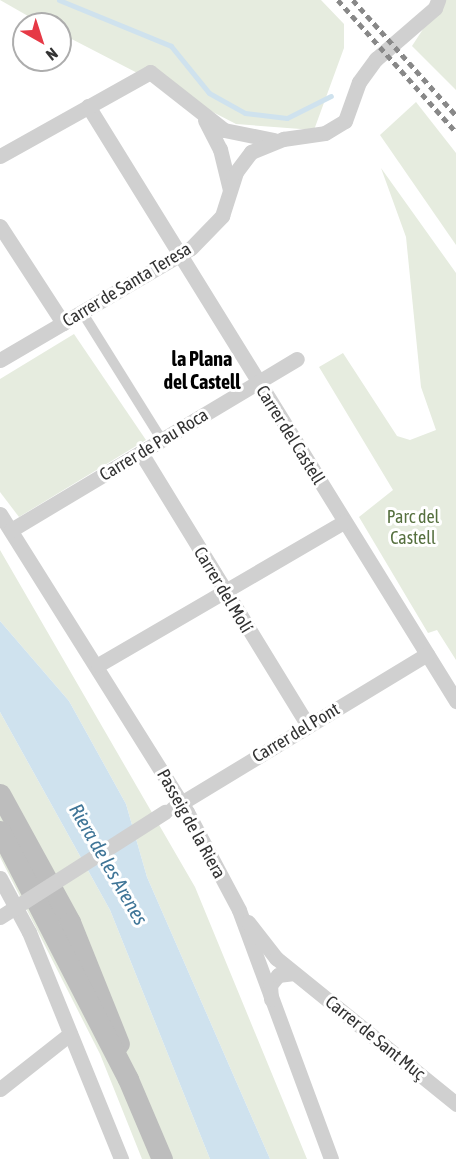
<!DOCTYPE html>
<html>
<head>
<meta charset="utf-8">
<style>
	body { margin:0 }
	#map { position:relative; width:456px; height:1159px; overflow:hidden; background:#fff; font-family:"Asap Condensed",sans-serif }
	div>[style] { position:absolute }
	.green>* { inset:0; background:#e6ecdf }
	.water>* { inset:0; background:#cfe2ee }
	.stream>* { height:5px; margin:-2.5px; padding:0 2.5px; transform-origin:2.5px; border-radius:2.5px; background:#cfe2ee }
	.pedestrian>* { height:10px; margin:-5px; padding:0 5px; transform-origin:5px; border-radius:5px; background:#d0d0d0 }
	.minor>* { height:15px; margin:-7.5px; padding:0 7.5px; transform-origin:7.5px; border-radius:7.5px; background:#d0d0d0 }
	.secondary>* { height:21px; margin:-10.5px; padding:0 10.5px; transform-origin:10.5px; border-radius:10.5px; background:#bdbdbd }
	.rail>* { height:4.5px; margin-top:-2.25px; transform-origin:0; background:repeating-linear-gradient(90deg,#888 0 6px,transparent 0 10.5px) }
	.minor-bridge>* { height:15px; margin:-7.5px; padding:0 7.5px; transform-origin:7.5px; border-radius:7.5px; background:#d0d0d0 }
	span { translate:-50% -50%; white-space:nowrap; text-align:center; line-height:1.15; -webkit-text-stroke:6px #fff; paint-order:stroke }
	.street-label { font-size:18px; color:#333 }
	.park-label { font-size:18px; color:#56703f }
	.neighbourhood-label { font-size:20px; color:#000; font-weight:700 }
	.water-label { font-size:20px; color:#3f7597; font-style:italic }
	.north { position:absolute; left:12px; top:12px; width:60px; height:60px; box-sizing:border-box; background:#fff; border:2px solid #adadad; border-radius:50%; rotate:141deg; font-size:16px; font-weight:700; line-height:24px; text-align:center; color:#333 }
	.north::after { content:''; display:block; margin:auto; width:21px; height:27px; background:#e63946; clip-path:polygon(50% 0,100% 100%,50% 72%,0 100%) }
</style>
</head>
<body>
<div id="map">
	<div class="green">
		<div style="clip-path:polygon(0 0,321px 0,344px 24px,344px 48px,314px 130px,236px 124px,60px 33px,60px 24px,42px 24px)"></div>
		<div style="clip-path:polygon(442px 0,456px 0,456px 90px,412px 46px)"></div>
		<div style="clip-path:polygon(416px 102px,456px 153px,456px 245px,380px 135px)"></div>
		<div style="clip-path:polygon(381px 168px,456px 273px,456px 660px,437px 630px,428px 633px,359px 517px,393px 490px,319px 367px,343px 353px,397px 436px,410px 440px,436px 430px,421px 387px,406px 237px)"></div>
		<div style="clip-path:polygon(74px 334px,146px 440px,19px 517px,0 492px,0 379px)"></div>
		<div style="clip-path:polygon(0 550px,195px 887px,307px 1159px,270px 1159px,147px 877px,126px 804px,69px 701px,0 621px)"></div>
		<div style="clip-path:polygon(0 712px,110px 910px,210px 1159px,142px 1159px,100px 1054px,0 857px)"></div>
	</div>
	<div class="water">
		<div style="clip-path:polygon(0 621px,69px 701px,126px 804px,147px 877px,270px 1159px,210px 1159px,110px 910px,0 712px)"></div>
	</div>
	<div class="stream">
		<div style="left:59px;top:0;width:121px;rotate:22.3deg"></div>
		<div style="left:171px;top:46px;width:60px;rotate:51deg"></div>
		<div style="left:209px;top:93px;width:41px;rotate:29.1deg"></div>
		<div style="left:245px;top:113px;width:42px;rotate:6.8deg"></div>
		<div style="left:287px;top:118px;width:49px;rotate:-26.6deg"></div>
	</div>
	<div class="pedestrian">
		<div style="left:82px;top:312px;width:151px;rotate:58deg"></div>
	</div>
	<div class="minor">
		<div style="left:88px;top:106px;width:700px;rotate:58.26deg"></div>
		<div style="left:205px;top:120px;width:33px;rotate:63deg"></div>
		<div style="left:220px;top:149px;width:42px;rotate:76.3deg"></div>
		<div style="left:0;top:156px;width:172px;rotate:-29.2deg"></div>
		<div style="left:150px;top:72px;width:94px;rotate:38.1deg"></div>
		<div style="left:224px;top:130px;width:51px;rotate:11.3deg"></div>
		<div style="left:0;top:226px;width:116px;rotate:57deg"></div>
		<div style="left:0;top:360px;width:221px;rotate:-30.4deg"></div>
		<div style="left:191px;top:248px;width:45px;rotate:-45.9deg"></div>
		<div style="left:222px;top:216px;width:46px;rotate:-72.3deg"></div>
		<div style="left:236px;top:172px;width:25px;rotate:-53deg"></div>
		<div style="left:251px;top:152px;width:35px;rotate:-22deg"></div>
		<div style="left:283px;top:139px;width:42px;rotate:-8.1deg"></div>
		<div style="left:325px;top:133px;width:23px;rotate:-31deg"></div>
		<div style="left:345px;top:121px;width:41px;rotate:-70.3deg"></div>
		<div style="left:359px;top:82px;width:29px;rotate:-54deg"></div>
		<div style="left:376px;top:59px;width:78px;rotate:-40.8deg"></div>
		<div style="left:435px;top:8px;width:9px;rotate:-69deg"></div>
		<div style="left:141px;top:453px;width:320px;rotate:58.5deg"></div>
		<div style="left:0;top:514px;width:352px;rotate:57.9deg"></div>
		<div style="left:187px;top:812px;width:111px;rotate:62deg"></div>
		<div style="left:239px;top:910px;width:265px;rotate:69.7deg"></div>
		<div style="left:11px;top:530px;width:333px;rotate:-30.9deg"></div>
		<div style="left:98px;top:665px;width:285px;rotate:-30.2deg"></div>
		<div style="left:173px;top:808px;width:297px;rotate:-31.2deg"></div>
		<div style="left:0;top:878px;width:61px;rotate:61.8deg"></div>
		<div style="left:29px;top:932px;width:245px;rotate:67.9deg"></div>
		<div style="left:248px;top:922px;width:46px;rotate:52.1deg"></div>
		<div style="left:276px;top:958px;width:232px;rotate:39deg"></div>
		<div style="left:271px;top:999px;width:14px;rotate:-94deg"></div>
		<div style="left:270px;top:985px;width:13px;rotate:-51deg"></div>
		<div style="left:278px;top:975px;width:16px;rotate:-7deg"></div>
		<div style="left:0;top:1089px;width:89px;rotate:-38.2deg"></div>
	</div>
	<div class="secondary">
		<div style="left:0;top:794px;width:146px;rotate:61.3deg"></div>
		<div style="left:70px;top:922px;width:131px;rotate:68.1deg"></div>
		<div style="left:0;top:831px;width:279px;rotate:62.7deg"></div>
		<div style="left:128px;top:1079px;width:87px;rotate:67deg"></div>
	</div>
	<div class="rail">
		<div style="left:338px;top:0;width:177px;rotate:48.2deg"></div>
		<div style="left:353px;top:0;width:154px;rotate:48.2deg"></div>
	</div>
	<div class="minor-bridge">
		<div style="left:0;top:917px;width:196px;rotate:-32.5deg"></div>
	</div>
	<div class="street-label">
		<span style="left:127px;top:285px;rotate:-31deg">Carrer de Santa Teresa</span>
		<span style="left:290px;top:435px;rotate:58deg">Carrer del Castell</span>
		<span style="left:154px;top:445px;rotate:-31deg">Carrer de Pau Roca</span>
		<span style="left:223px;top:590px;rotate:59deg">Carrer del Molí</span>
		<span style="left:296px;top:733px;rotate:-31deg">Carrer del Pont</span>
		<span style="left:191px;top:824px;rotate:61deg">Passeig de la Riera</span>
		<span style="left:375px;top:1038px;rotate:39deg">Carrer de Sant Muç</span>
	</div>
	<div class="park-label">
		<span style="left:413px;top:528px">Parc del<br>Castell</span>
	</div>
	<div class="neighbourhood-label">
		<span style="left:202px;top:370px">la Plana<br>del Castell</span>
	</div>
	<div class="water-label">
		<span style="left:109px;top:864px;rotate:60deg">Riera de les Arenes</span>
	</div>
	<div class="north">N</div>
</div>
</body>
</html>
